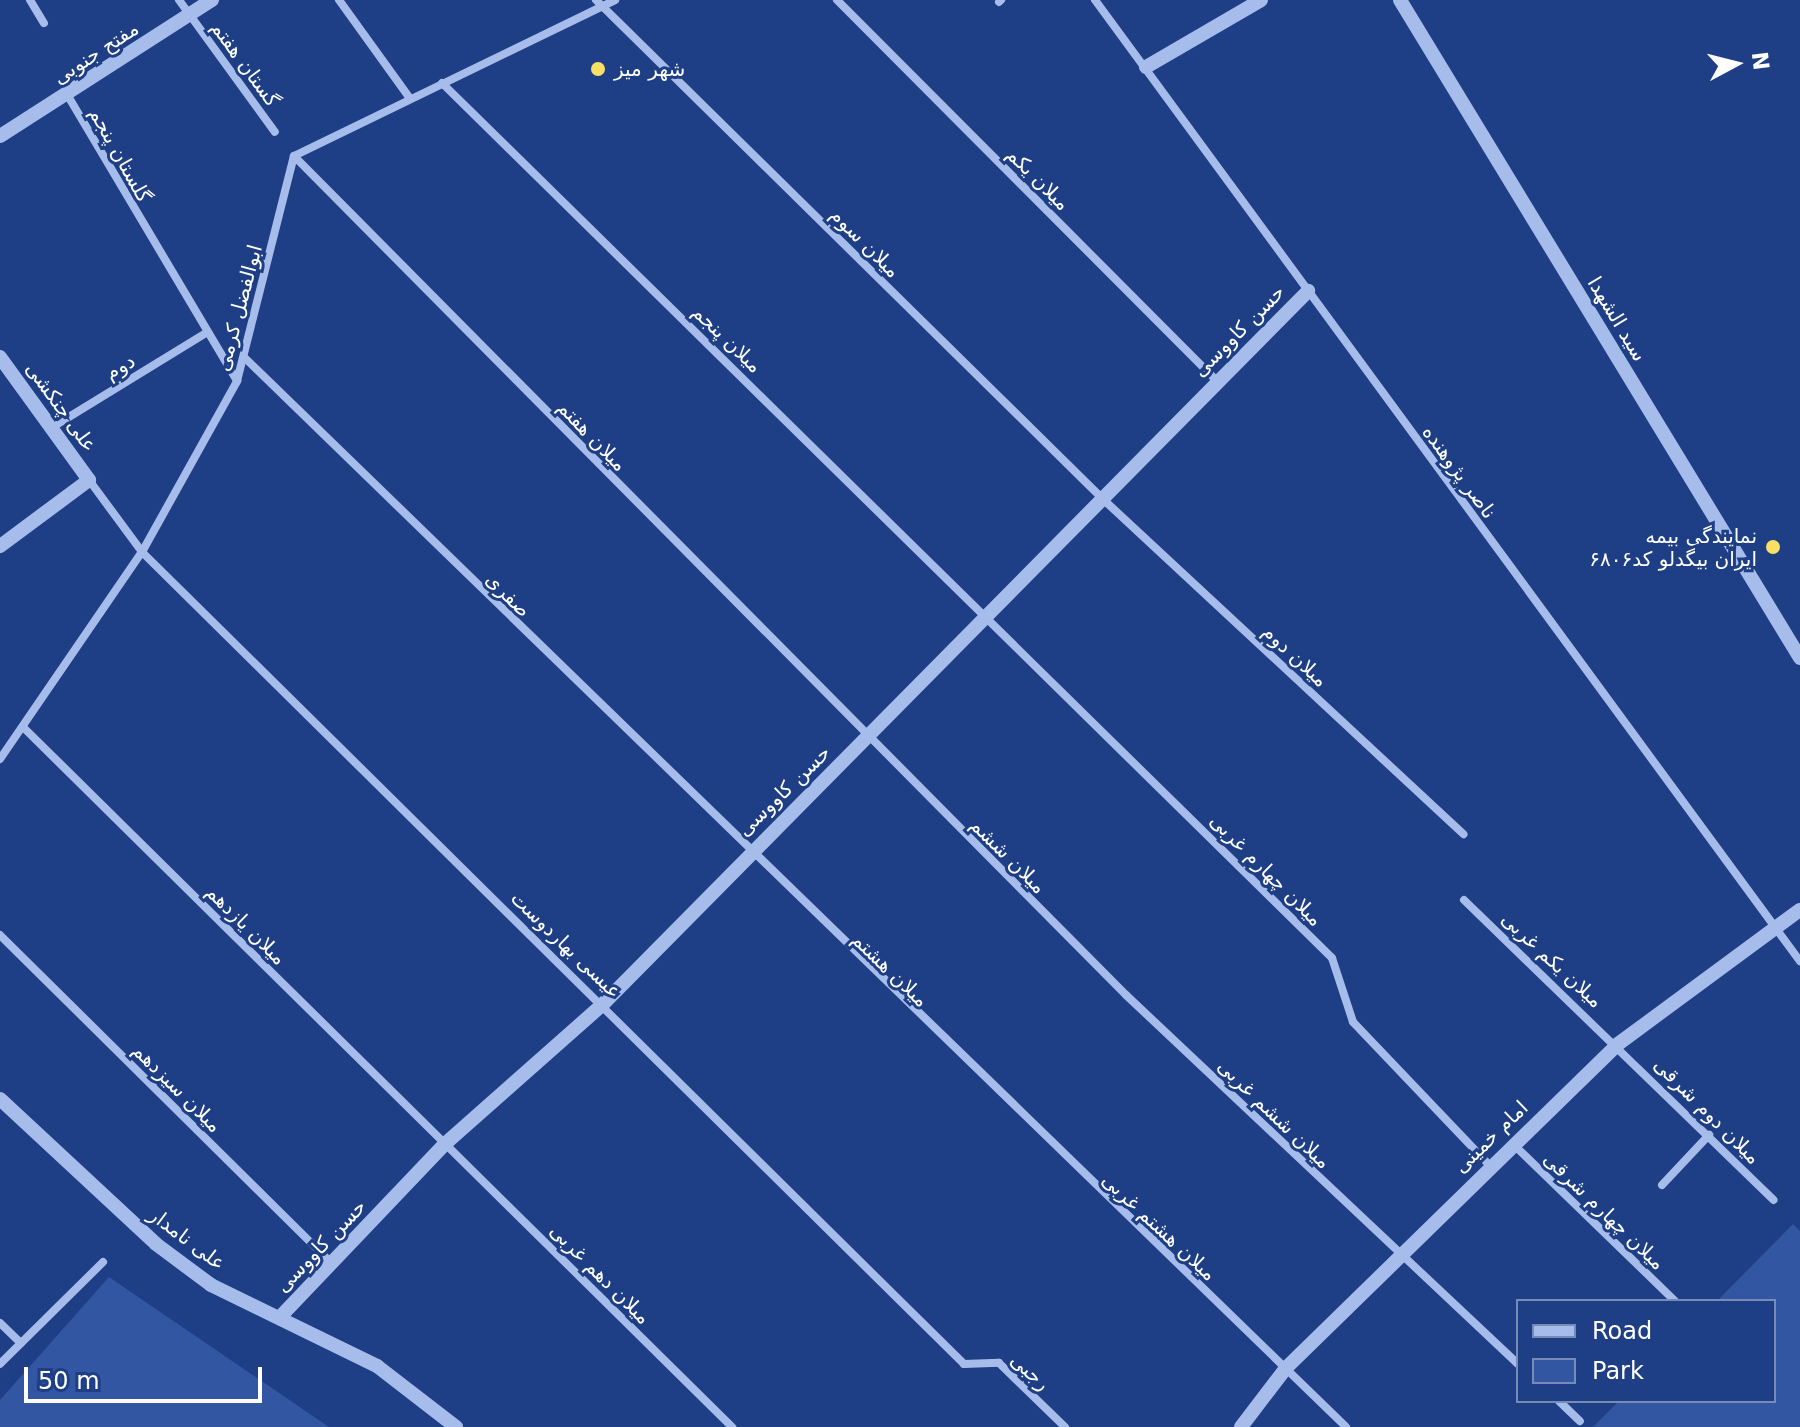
<!DOCTYPE html>
<html>
<head>
<meta charset="utf-8">
<style>
	body { margin:0 }
	#map { position:relative; width:1800px; height:1427px; overflow:hidden; background:#1e3e85; font-family:"DejaVu Sans","Noto Sans Arabic",sans-serif }
	div>[style] { position:absolute }
	.green>* { inset:0; background:#3256a2 }
	.minor>* { height:8px; margin:-4px; padding:0 4px; transform-origin:4px; border-radius:4px; background:#a6bcea }
	.tertiary>* { height:14px; margin:-7px; padding:0 7px; transform-origin:7px; border-radius:7px; background:#a6bcea }
	.dots>* { width:22px; height:22px; translate:-50% -50%; box-sizing:border-box; border:4px solid #1e3e85; border-radius:50% }
	span { translate:-50% -50%; white-space:nowrap; text-align:center; line-height:1.15; -webkit-text-stroke:6px #1e3e85; paint-order:stroke }
	.street-label { font-size:20px; color:#fff }
	.poi-label { font-size:20px; color:#fff }
	.left { translate:0 -50%; text-align:left }
	.right { translate:-100% -50%; text-align:right }
	.legend { position:absolute; left:1516px; top:1299px; width:260px; height:104px; box-sizing:border-box; background:#1e3e85; border:2px solid #788bb6; margin:0; padding:10px 14px; list-style:none; font-size:24px; color:#fff }
	.legend li { display:flex; align-items:center; gap:16px; height:40px }
	.legend b { width:40px; border:2px solid #788bb6 }
	.north { position:absolute; left:1696px; top:24px; width:80px; height:80px; -webkit-text-stroke:6px #1e3e85; paint-order:stroke; rotate:83deg; font-size:22px; font-weight:700; line-height:32px; text-align:center; color:#fff }
	.north::after { content:''; display:block; margin:auto; width:28px; height:36px; background:#fff; clip-path:polygon(50% 0,100% 100%,50% 72%,0 100%) }
	.scale { position:absolute; left:24px; top:1367px; width:238px; height:36px; box-sizing:border-box; border:4px solid #fff; border-top:0; padding-left:10px; font-size:24px; line-height:28px; white-space:nowrap; color:#fff; -webkit-text-stroke:6px #1e3e85; paint-order:stroke }
</style>
</head>
<body>
<div id="map">
	<div class="green">
		<div style="clip-path:polygon(1793px 1224px,1800px 1231px,1800px 1427px,1593px 1427px,1619px 1401px,1774px 1401px,1774px 1301px,1717px 1301px)"></div>
		<div style="clip-path:polygon(109px 1277px,329px 1427px,0 1427px,0 1400px)"></div>
	</div>
	<div class="minor">
		<div style="left:30px;top:0;width:27px;rotate:59deg"></div>
		<div style="left:179px;top:0;width:163px;rotate:54deg"></div>
		<div style="left:339px;top:0;width:120px;rotate:54.2deg"></div>
		<div style="left:596px;top:0;width:716px;rotate:44.55deg"></div>
		<div style="left:1106px;top:502px;width:488px;rotate:42.9deg"></div>
		<div style="left:837px;top:0;width:538px;rotate:45.08deg"></div>
		<div style="left:1095px;top:0;width:1192px;rotate:53.74deg"></div>
		<div style="left:999px;top:2px;width:3px;rotate:-45deg"></div>
		<div style="left:442px;top:83px;width:1248px;rotate:44.51deg"></div>
		<div style="left:1332px;top:958px;width:67px;rotate:71.8deg"></div>
		<div style="left:1353px;top:1022px;width:199px;rotate:46.4deg"></div>
		<div style="left:68px;top:96px;width:331px;rotate:59.3deg"></div>
		<div style="left:294px;top:156px;width:1182px;rotate:45.24deg"></div>
		<div style="left:1126px;top:995px;width:538px;rotate:43.27deg"></div>
		<div style="left:246px;top:359px;width:1533px;rotate:44.15deg"></div>
		<div style="left:51px;top:428px;width:182px;rotate:-31.5deg"></div>
		<div style="left:89px;top:480px;width:89px;rotate:53.6deg"></div>
		<div style="left:142px;top:552px;width:1155px;rotate:44.65deg"></div>
		<div style="left:964px;top:1364px;width:35px;rotate:-2deg"></div>
		<div style="left:999px;top:1363px;width:92px;rotate:44.1deg"></div>
		<div style="left:25px;top:729px;width:994px;rotate:44.63deg"></div>
		<div style="left:0;top:759px;width:251px;rotate:-55.6deg"></div>
		<div style="left:142px;top:552px;width:196px;rotate:-60.9deg"></div>
		<div style="left:237px;top:381px;width:232px;rotate:-75.8deg"></div>
		<div style="left:294px;top:156px;width:357px;rotate:-25.9deg"></div>
		<div style="left:1464px;top:900px;width:431px;rotate:44.1deg"></div>
		<div style="left:0;top:935px;width:467px;rotate:44.7deg"></div>
		<div style="left:1513px;top:1144px;width:226px;rotate:44.1deg"></div>
		<div style="left:1662px;top:1185px;width:69px;rotate:-46.8deg"></div>
		<div style="left:0;top:1323px;width:29px;rotate:44deg"></div>
		<div style="left:0;top:1364px;width:145px;rotate:-44.7deg"></div>
		<div style="left:1559px;top:1401px;width:29px;rotate:44deg"></div>
	</div>
	<div class="tertiary">
		<div style="left:1400px;top:0;width:770px;rotate:58.7deg"></div>
		<div style="left:1146px;top:67px;width:133px;rotate:-30.2deg"></div>
		<div style="left:0;top:136px;width:252px;rotate:-32.7deg"></div>
		<div style="left:0;top:357px;width:152px;rotate:54.1deg"></div>
		<div style="left:89px;top:480px;width:111px;rotate:143.4deg"></div>
		<div style="left:0;top:1099px;width:213px;rotate:42.9deg"></div>
		<div style="left:156px;top:1244px;width:69px;rotate:36.7deg"></div>
		<div style="left:211px;top:1285px;width:185px;rotate:26deg"></div>
		<div style="left:377px;top:1366px;width:100px;rotate:37.7deg"></div>
		<div style="left:282px;top:1315px;width:238px;rotate:-46.4deg"></div>
		<div style="left:446px;top:1143px;width:210px;rotate:-41.5deg"></div>
		<div style="left:603px;top:1004px;width:1003px;rotate:-45.32deg"></div>
		<div style="left:1241px;top:1427px;width:74px;rotate:-52.7deg"></div>
		<div style="left:1286px;top:1368px;width:464px;rotate:-44.3deg"></div>
		<div style="left:1618px;top:1044px;width:226px;rotate:-36.4deg"></div>
	</div>
	<div class="dots">
		<div style="left:598px;top:69px;background:#f9e065"></div>
		<div style="left:1773px;top:547px;background:#f9e065"></div>
	</div>
	<div class="street-label">
		<span style="left:96px;top:53px;rotate:-33deg">مفتح جنوبی</span>
		<span style="left:245px;top:64px;rotate:54deg">گستان هفتم</span>
		<span style="left:120px;top:155px;rotate:61deg">گلستان پنجم</span>
		<span style="left:1038px;top:179px;rotate:45deg">میلان یکم</span>
		<span style="left:865px;top:243px;rotate:45deg">میلان سوم</span>
		<span style="left:239px;top:308px;rotate:-75deg">ابوالفضل کرمی</span>
		<span style="left:1617px;top:319px;rotate:59deg">سید الشهدا</span>
		<span style="left:1239px;top:331px;rotate:-45deg">حسن کاووسی</span>
		<span style="left:727px;top:339px;rotate:44deg">میلان پنجم</span>
		<span style="left:120px;top:367px;rotate:-31deg">دوم</span>
		<span style="left:61px;top:407px;rotate:54deg">علی چنکشی</span>
		<span style="left:592px;top:436px;rotate:46deg">میلان هفتم</span>
		<span style="left:1459px;top:472px;rotate:54deg">ناصر پژوهنده</span>
		<span style="left:508px;top:595px;rotate:45deg">صفری</span>
		<span style="left:1295px;top:656px;rotate:43deg">میلان دوم</span>
		<span style="left:784px;top:791px;rotate:-44deg">حسن کاووسی</span>
		<span style="left:1008px;top:856px;rotate:45deg">میلان ششم</span>
		<span style="left:1266px;top:870px;rotate:45deg">میلان چهارم غربی</span>
		<span style="left:246px;top:925px;rotate:45deg">میلان یازدهم</span>
		<span style="left:566px;top:945px;rotate:44deg">عیسی بهاردوست</span>
		<span style="left:1552px;top:960px;rotate:43deg">میلان یکم غربی</span>
		<span style="left:890px;top:970px;rotate:44deg">میلان هشتم</span>
		<span style="left:177px;top:1088px;rotate:45deg">میلان سیزدهم</span>
		<span style="left:1707px;top:1111px;rotate:45deg">میلان دوم شرقی</span>
		<span style="left:1274px;top:1114px;rotate:44deg">میلان ششم غربی</span>
		<span style="left:1491px;top:1137px;rotate:-44deg">امام خمینی</span>
		<span style="left:1604px;top:1211px;rotate:44deg">میلان چهارم شرقی</span>
		<span style="left:1159px;top:1227px;rotate:43deg">میلان هشتم غربی</span>
		<span style="left:187px;top:1239px;rotate:37deg">علی نامدار</span>
		<span style="left:321px;top:1246px;rotate:-46deg">حسن کاووسی</span>
		<span style="left:600px;top:1274px;rotate:45deg">میلان دهم غربی</span>
		<span style="left:1030px;top:1372px;rotate:42deg">رجبی</span>
	</div>
	<div class="poi-label">
		<span class="left" style="left:614px;top:69px">شهر میز</span>
		<span class="right" style="left:1757px;top:548px">نمایندگی بیمه<br>ایران بیگدلو کد۶۸۰۶</span>
	</div>
	<ul class="legend">
	<li><b style="height:10px;background:#a6bcea"></b>Road</li>
	<li><b style="height:22px;background:#3256a2"></b>Park</li>
	</ul>
	<div class="north">N</div>
	<div class="scale">50 m</div>
</div>
</body>
</html>
